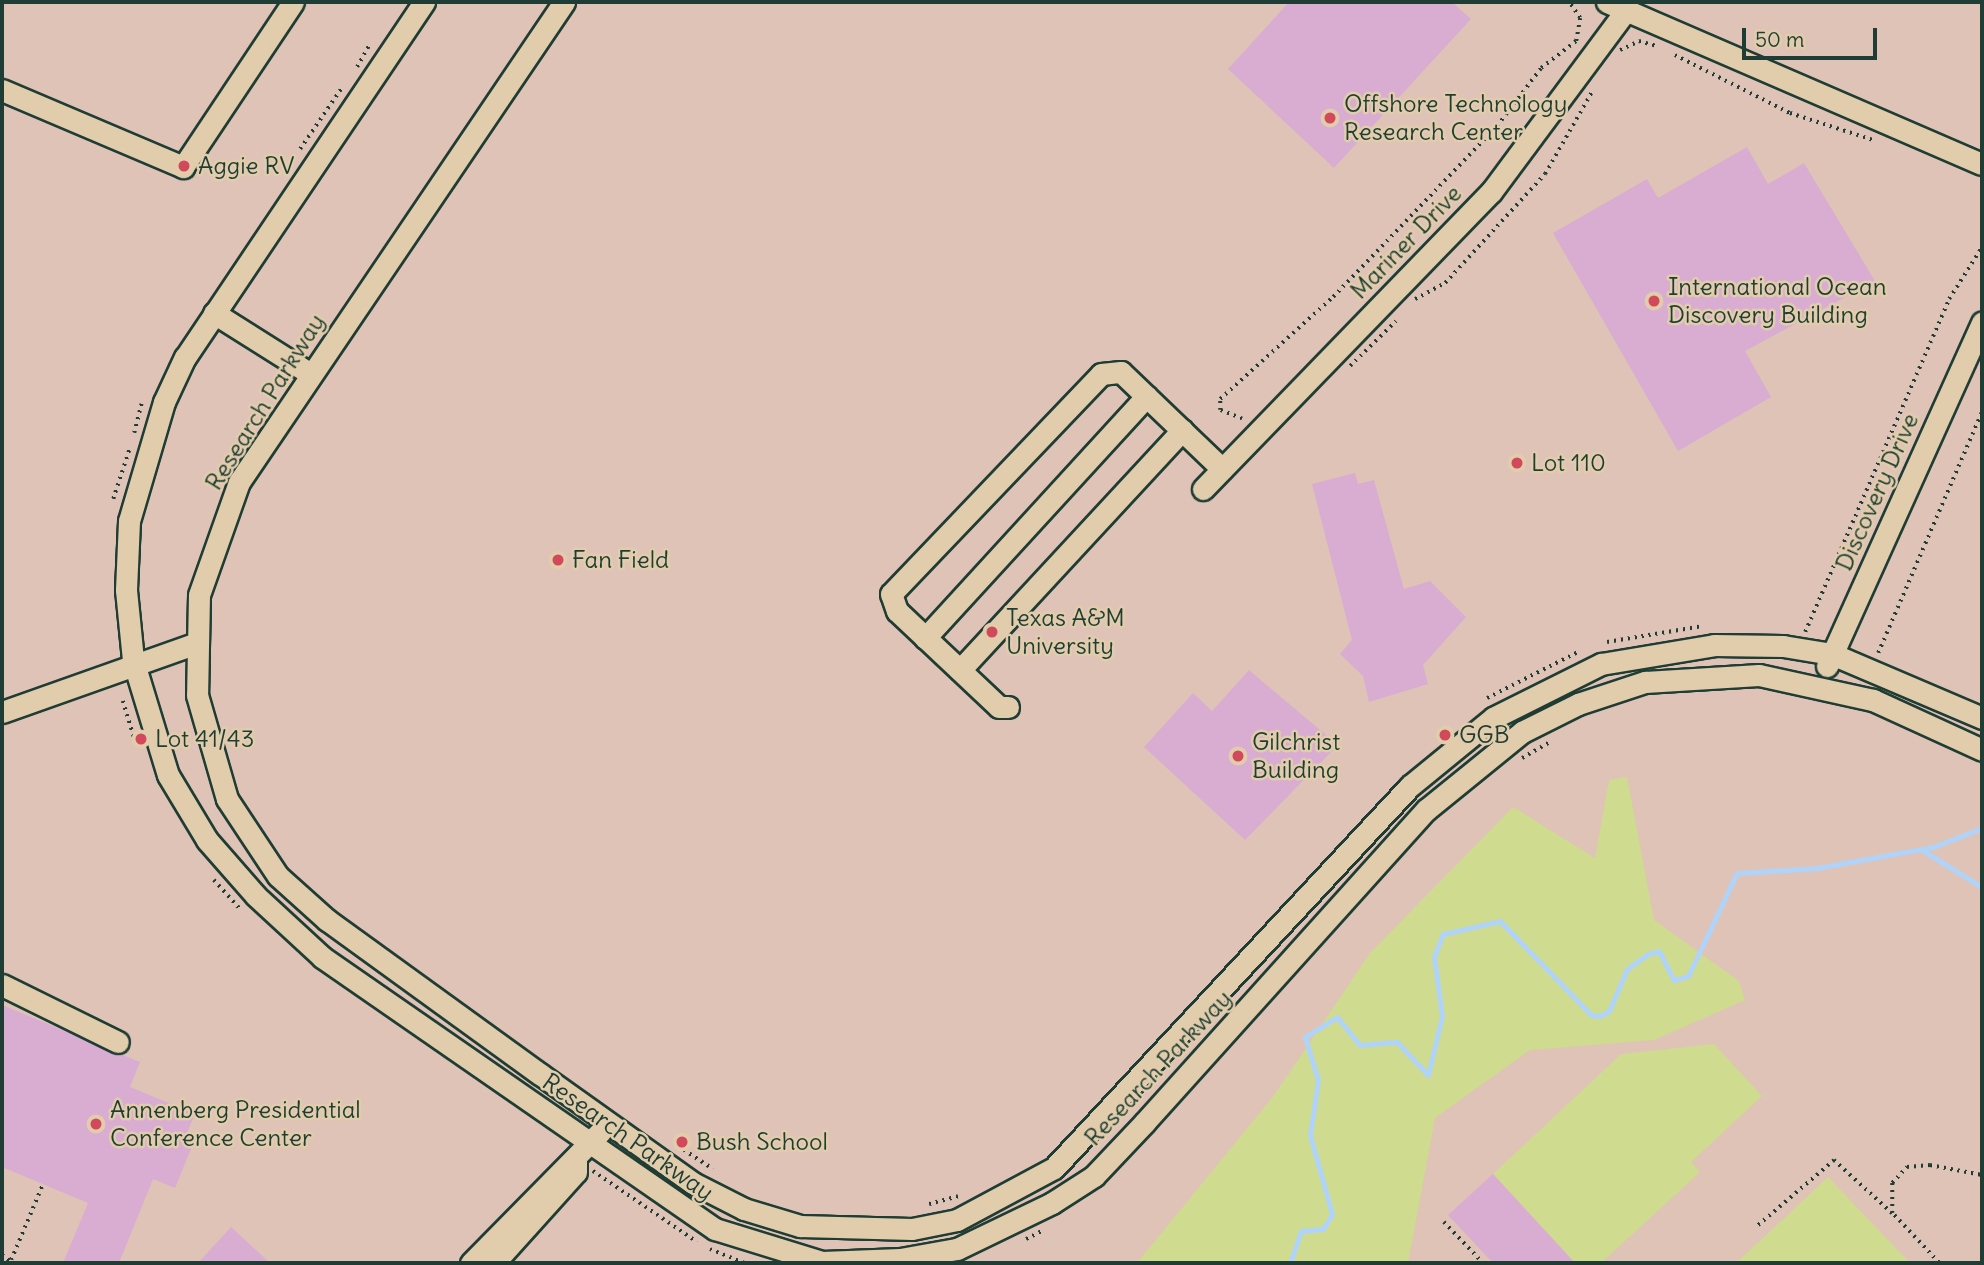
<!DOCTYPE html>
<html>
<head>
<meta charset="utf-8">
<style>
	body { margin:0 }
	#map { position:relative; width:1984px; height:1265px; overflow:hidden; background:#e1ccab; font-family:Delius,sans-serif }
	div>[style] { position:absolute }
	.built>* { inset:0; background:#dfc3b6; transform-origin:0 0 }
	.green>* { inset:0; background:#cfdb8e }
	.stream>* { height:5px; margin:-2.5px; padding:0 2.5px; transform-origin:2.5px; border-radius:2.5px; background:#b0d4f9 }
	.building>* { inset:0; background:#d9add1 }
	.path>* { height:3.5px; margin-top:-1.75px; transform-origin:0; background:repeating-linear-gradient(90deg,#1f3d34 0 2px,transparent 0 7px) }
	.roads { filter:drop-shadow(2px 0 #1f3d34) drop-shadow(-2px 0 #1f3d34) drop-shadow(0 2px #1f3d34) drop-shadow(0 -2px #1f3d34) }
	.minor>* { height:21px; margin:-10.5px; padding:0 10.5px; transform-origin:10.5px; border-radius:10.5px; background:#e1ccab }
	.dots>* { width:19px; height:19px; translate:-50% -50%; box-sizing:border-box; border:4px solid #e1ccab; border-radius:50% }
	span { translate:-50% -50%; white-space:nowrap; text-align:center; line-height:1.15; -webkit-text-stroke:5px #e1ccab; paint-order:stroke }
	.poi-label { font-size:24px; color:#1f3d34 }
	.left { translate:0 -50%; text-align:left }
	.street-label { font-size:24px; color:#1f3d34 }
	.frame { position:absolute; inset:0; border:4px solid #1f3d34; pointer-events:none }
	.scale { position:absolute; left:1742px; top:28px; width:135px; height:32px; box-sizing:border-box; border:4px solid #1f3d34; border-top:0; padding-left:9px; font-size:21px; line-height:24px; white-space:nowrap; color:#1f3d34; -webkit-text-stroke:5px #e1ccab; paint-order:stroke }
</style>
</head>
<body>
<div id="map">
	<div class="built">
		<div style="left:2px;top:2px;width:1980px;height:1261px"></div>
	</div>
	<div class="green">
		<div style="clip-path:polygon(1627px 777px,1654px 920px,1739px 981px,1745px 1000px,1654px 1040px,1530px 1050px,1435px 1118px,1408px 1263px,1137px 1263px,1275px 1094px,1370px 953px,1513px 807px,1595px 858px,1609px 780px)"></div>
		<div style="clip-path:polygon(1714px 1044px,1762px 1096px,1691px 1162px,1700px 1172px,1601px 1263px,1575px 1263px,1493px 1174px,1621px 1054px)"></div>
		<div style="clip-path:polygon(1828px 1177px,1910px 1263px,1736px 1263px,1764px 1237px)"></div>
	</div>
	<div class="stream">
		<div style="left:1922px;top:850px;width:70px;rotate:31.7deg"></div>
		<div style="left:1290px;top:1263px;width:34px;rotate:-71deg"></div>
		<div style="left:1301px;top:1231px;width:22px;rotate:-5deg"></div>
		<div style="left:1323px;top:1229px;width:17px;rotate:-59deg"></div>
		<div style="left:1332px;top:1214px;width:82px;rotate:-105.6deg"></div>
		<div style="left:1310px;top:1135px;width:56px;rotate:-81.7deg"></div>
		<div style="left:1318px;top:1080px;width:45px;rotate:-106.8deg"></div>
		<div style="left:1305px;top:1037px;width:38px;rotate:-32deg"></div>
		<div style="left:1337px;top:1017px;width:36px;rotate:51deg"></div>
		<div style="left:1360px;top:1045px;width:37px;rotate:-5deg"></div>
		<div style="left:1397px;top:1042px;width:45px;rotate:46.8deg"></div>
		<div style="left:1428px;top:1075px;width:61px;rotate:-76.7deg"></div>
		<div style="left:1442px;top:1016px;width:60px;rotate:-97.7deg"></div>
		<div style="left:1434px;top:957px;width:25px;rotate:-69deg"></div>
		<div style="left:1443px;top:934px;width:58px;rotate:-12.8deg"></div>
		<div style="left:1500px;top:921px;width:131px;rotate:45.9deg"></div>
		<div style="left:1591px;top:1015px;width:9px;rotate:6deg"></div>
		<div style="left:1600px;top:1016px;width:10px;rotate:-29deg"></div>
		<div style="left:1609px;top:1011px;width:46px;rotate:-66.8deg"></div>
		<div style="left:1627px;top:969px;width:26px;rotate:-36deg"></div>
		<div style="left:1648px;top:954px;width:11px;rotate:-15deg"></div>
		<div style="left:1659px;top:951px;width:33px;rotate:63deg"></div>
		<div style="left:1674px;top:980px;width:15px;rotate:-16deg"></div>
		<div style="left:1688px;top:976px;width:114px;rotate:-64.6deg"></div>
		<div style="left:1737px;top:873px;width:80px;rotate:-3.6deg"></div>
		<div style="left:1817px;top:868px;width:118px;rotate:-10.3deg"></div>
		<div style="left:1933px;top:847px;width:53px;rotate:-21.2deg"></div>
	</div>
	<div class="building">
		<div style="clip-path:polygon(1289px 2px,1452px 2px,1471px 19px,1334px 168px,1228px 69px)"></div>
		<div style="clip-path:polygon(1747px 147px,1768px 184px,1804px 163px,1875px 281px,1745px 351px,1771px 397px,1678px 451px,1553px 233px,1647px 179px,1658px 198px)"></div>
		<div style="clip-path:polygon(1355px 473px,1358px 484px,1374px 480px,1404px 589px,1430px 581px,1466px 617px,1423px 665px,1428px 684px,1369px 702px,1363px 676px,1340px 654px,1352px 640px,1312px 484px)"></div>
		<div style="clip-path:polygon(1249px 670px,1338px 745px,1245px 840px,1144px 747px,1193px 693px,1212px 711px)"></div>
		<div style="clip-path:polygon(2px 1005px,140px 1062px,130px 1087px,195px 1114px,186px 1135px,195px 1139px,175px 1188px,153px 1179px,119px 1263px,63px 1263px,88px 1203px,2px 1167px)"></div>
		<div style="clip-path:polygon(1493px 1174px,1575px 1263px,1493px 1263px,1448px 1215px)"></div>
		<div style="clip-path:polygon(231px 1227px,270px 1263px,198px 1263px)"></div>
	</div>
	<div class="path">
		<div style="left:1620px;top:50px;width:21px;rotate:-25deg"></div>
		<div style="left:1639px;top:41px;width:18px;rotate:16deg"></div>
		<div style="left:1675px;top:55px;width:129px;rotate:26.8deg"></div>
		<div style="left:1790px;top:113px;width:87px;rotate:18deg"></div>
		<div style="left:357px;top:67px;width:26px;rotate:-61deg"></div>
		<div style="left:300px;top:149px;width:76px;rotate:-55.7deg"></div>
		<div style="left:1415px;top:299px;width:34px;rotate:-28deg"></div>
		<div style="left:1445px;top:283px;width:148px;rotate:-47.5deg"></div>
		<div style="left:1545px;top:174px;width:97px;rotate:-60.3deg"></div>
		<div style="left:1350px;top:366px;width:64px;rotate:-44.4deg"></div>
		<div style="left:1242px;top:419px;width:24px;rotate:-158deg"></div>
		<div style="left:1220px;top:410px;width:11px;rotate:-90deg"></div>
		<div style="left:1220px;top:399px;width:152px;rotate:-42.1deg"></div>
		<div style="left:1333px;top:297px;width:237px;rotate:-46.2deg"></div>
		<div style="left:1497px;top:126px;width:73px;rotate:-52.8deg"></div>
		<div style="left:1541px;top:68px;width:44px;rotate:-37.6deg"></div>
		<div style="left:1576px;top:41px;width:23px;rotate:-80deg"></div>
		<div style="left:1580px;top:18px;width:19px;rotate:-125deg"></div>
		<div style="left:134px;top:433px;width:30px;rotate:-76deg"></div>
		<div style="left:113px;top:499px;width:55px;rotate:-71.9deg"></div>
		<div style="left:1805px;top:632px;width:363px;rotate:-66.6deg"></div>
		<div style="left:1949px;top:299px;width:62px;rotate:-57.6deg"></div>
		<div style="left:1607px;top:642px;width:97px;rotate:-9.5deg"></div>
		<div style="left:1878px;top:653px;width:262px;rotate:-66.7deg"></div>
		<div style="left:1487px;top:698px;width:104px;rotate:-26.8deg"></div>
		<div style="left:123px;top:701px;width:48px;rotate:73.1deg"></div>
		<div style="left:1522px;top:758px;width:34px;rotate:-30deg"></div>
		<div style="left:214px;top:880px;width:38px;rotate:48deg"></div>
		<div style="left:678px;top:1146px;width:42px;rotate:33.3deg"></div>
		<div style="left:593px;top:1171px;width:126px;rotate:34.3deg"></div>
		<div style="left:929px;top:1204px;width:30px;rotate:-15deg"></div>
		<div style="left:1444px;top:1222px;width:57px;rotate:46.4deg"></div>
		<div style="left:1758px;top:1225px;width:100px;rotate:-40.5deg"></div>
		<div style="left:1834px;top:1160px;width:79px;rotate:42.4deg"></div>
		<div style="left:1026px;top:1239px;width:20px;rotate:-27deg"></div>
		<div style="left:710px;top:1249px;width:37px;rotate:22deg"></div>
		<div style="left:2px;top:1255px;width:14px;rotate:36deg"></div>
		<div style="left:11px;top:1260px;width:82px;rotate:-67.2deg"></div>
		<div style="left:1939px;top:1263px;width:69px;rotate:-133.2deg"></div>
		<div style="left:1892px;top:1213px;width:30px;rotate:-90deg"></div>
		<div style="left:1892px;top:1183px;width:22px;rotate:-47deg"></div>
		<div style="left:1907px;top:1167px;width:23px;rotate:-5deg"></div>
		<div style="left:1930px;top:1165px;width:53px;rotate:10.9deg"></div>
	</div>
	<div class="roads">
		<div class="minor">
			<div style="left:424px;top:2px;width:428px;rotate:123.9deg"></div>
			<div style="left:185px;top:357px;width:50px;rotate:115deg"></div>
			<div style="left:164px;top:402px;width:124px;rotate:106.4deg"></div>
			<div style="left:129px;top:521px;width:69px;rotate:92.5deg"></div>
			<div style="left:126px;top:590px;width:70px;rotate:84.3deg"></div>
			<div style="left:133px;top:660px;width:120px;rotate:73.1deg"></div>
			<div style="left:168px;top:775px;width:76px;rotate:59deg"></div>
			<div style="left:207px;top:840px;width:74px;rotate:48.8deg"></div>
			<div style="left:256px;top:896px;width:90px;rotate:42.7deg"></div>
			<div style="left:322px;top:957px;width:478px;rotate:34.7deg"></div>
			<div style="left:715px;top:1229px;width:112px;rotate:17.1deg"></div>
			<div style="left:822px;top:1262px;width:78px;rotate:-2.2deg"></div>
			<div style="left:900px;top:1259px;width:58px;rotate:-10deg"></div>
			<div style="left:957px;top:1249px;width:106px;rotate:-25.8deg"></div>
			<div style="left:1052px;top:1203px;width:50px;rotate:-32.7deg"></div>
			<div style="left:1094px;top:1176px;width:74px;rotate:-46.6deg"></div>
			<div style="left:1145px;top:1122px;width:420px;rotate:-48deg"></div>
			<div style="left:1426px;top:810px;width:124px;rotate:-39.1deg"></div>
			<div style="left:1522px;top:732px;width:63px;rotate:-26.6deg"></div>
			<div style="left:1578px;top:704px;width:71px;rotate:-18.2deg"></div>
			<div style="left:1645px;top:682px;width:114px;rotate:-3.5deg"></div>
			<div style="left:1759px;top:675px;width:117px;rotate:12.4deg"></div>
			<div style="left:1873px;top:700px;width:120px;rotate:24.6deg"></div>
			<div style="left:564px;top:2px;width:580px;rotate:124.1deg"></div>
			<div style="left:239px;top:482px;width:120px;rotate:109.5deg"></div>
			<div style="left:199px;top:595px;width:100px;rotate:91.1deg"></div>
			<div style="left:197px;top:695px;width:108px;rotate:73.9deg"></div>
			<div style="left:227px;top:799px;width:92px;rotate:56.5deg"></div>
			<div style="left:278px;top:876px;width:66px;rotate:41.9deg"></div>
			<div style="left:327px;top:920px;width:263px;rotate:35.9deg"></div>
			<div style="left:540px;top:1074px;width:188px;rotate:35.5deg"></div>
			<div style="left:693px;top:1183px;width:57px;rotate:27deg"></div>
			<div style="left:744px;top:1209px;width:59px;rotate:16.9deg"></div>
			<div style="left:800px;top:1226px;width:112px;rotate:1.5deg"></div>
			<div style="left:912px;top:1229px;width:46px;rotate:-11.3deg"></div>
			<div style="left:957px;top:1220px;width:110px;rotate:-28.2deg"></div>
			<div style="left:1054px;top:1168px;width:522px;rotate:-47.02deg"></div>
			<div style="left:1410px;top:786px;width:107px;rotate:-39.3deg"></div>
			<div style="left:1493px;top:718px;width:121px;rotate:-26.6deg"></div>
			<div style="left:1601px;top:664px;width:115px;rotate:-9.5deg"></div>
			<div style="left:1714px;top:645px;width:69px;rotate:0.8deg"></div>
			<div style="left:1783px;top:646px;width:50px;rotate:9.3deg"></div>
			<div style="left:1832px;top:654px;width:163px;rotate:23.1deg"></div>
			<div style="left:1607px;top:2px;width:408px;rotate:23.4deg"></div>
			<div style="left:2px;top:90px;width:197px;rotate:23deg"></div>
			<div style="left:183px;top:167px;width:198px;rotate:-56.3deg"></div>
			<div style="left:214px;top:313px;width:115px;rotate:32.2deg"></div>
			<div style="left:1203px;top:489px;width:414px;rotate:-45.9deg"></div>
			<div style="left:1491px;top:192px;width:223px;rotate:-53.4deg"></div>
			<div style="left:925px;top:638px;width:328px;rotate:-47.5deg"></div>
			<div style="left:1827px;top:666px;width:377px;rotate:-65.7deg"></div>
			<div style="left:960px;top:670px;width:327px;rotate:-47.2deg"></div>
			<div style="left:1008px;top:707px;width:9px;rotate:180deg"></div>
			<div style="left:999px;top:707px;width:140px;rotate:-136.7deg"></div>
			<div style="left:897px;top:611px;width:18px;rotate:-109deg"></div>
			<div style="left:891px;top:594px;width:304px;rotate:-46.3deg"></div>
			<div style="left:1101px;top:374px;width:20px;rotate:-6deg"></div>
			<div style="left:1121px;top:372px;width:140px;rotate:43.8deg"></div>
			<div style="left:2px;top:712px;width:204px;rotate:-19.5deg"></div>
			<div style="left:2px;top:985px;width:129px;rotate:26.2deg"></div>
			<div style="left:471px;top:1263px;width:184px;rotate:-45.4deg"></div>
			<div style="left:494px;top:1263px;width:122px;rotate:-48deg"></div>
			<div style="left:576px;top:1172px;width:13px;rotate:-90deg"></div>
		</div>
	</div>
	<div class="dots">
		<div style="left:1330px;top:118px;background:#d1495b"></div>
		<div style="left:184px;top:166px;background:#d1495b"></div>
		<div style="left:1654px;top:301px;background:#d1495b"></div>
		<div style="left:1517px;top:463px;background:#d1495b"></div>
		<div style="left:558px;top:560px;background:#d1495b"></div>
		<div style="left:992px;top:632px;background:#d1495b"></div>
		<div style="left:1445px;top:735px;background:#d1495b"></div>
		<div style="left:141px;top:739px;background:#d1495b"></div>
		<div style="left:1238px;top:756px;background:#d1495b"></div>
		<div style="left:96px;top:1124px;background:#d1495b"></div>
		<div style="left:682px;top:1142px;background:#d1495b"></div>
	</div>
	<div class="poi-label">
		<span class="left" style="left:1344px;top:118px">Offshore Technology<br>Research Center</span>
		<span class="left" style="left:198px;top:166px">Aggie RV</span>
		<span class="left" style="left:1668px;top:301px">International Ocean<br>Discovery Building</span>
		<span class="left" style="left:1531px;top:463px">Lot 110</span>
		<span class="left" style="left:572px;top:560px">Fan Field</span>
		<span class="left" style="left:1006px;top:632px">Texas A&amp;M<br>University</span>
		<span class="left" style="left:1459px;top:735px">GGB</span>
		<span class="left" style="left:155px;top:739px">Lot 41/43</span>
		<span class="left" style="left:1252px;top:756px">Gilchrist<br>Building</span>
		<span class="left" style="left:110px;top:1124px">Annenberg Presidential<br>Conference Center</span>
		<span class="left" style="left:696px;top:1142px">Bush School</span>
	</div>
	<div class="street-label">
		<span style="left:1406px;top:242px;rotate:-46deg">Mariner Drive</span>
		<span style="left:265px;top:402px;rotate:-58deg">Research Parkway</span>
		<span style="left:1877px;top:492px;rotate:-66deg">Discovery Drive</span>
		<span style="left:1158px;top:1068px;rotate:-47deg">Research Parkway</span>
		<span style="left:628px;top:1137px;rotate:35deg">Research Parkway</span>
	</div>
	<div class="frame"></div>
	<div class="scale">50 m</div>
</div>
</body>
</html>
